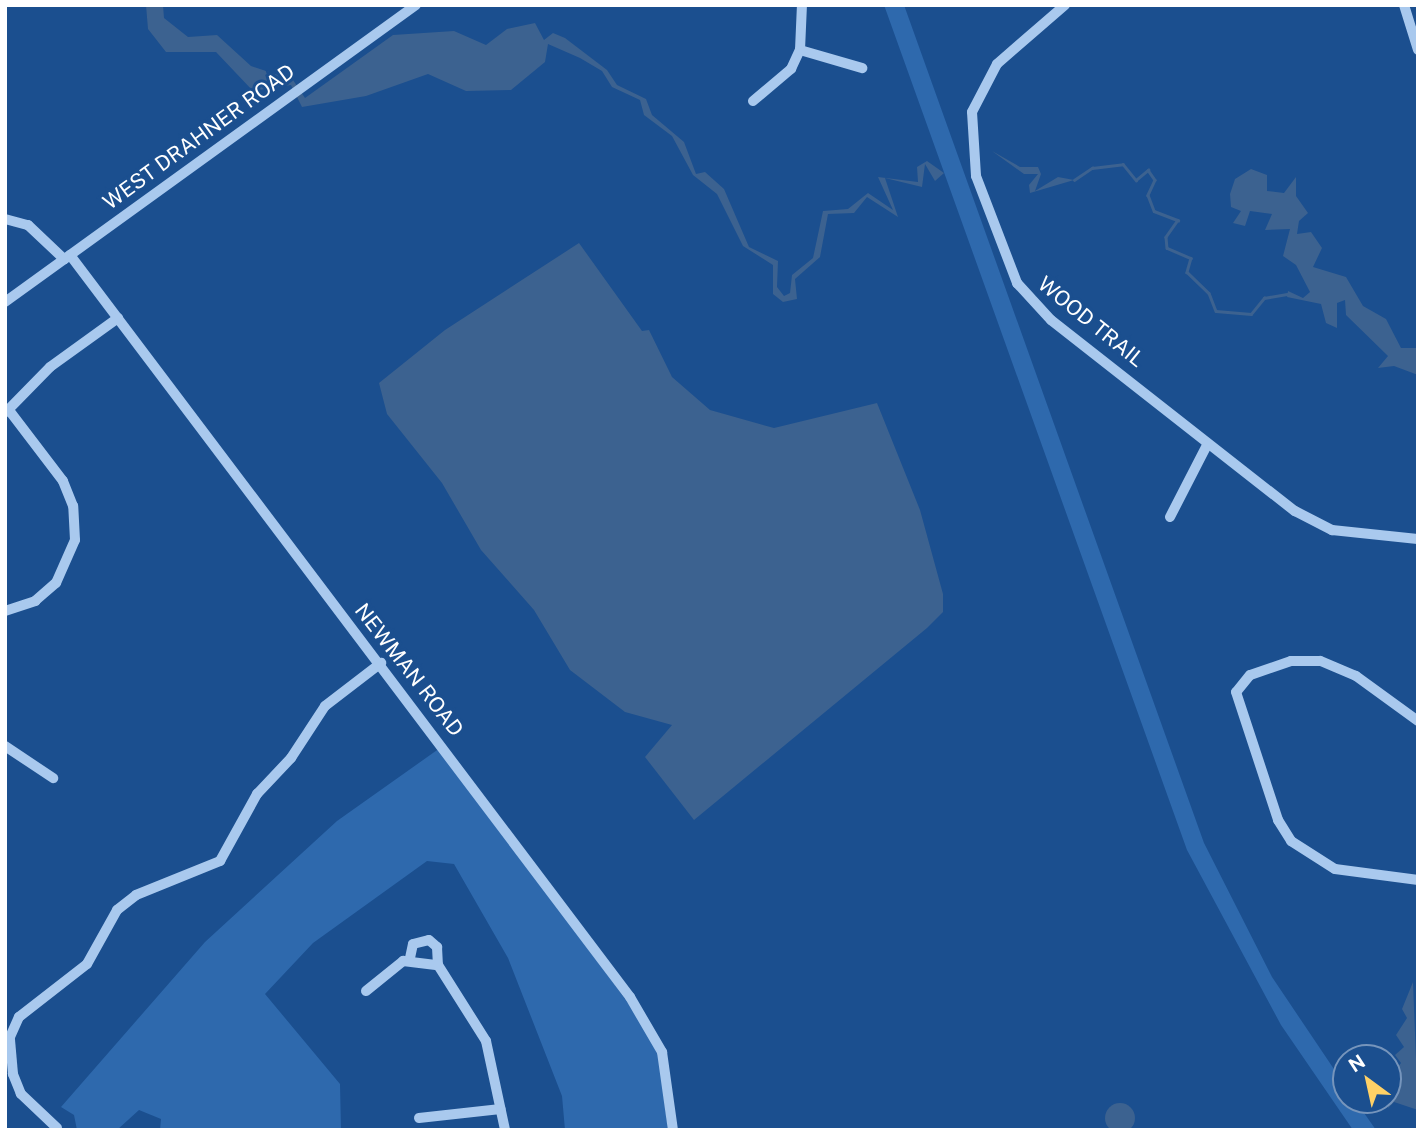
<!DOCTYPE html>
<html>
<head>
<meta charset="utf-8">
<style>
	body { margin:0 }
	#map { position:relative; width:1423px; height:1135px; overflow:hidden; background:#1b4f8f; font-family:"Public Sans",sans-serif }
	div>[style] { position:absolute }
	.green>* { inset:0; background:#2e69ad }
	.water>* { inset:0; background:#3c6290 }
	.round { border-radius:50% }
	.stream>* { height:2.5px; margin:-1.25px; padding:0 1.25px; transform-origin:1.25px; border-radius:1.25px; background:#3c6290 }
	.minor>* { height:10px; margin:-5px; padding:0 5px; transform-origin:5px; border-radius:5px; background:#a9c9ee }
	span { translate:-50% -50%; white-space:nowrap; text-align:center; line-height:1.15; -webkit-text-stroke:6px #1b4f8f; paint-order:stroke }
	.street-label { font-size:21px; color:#fff }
	.frame { position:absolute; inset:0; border:7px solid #fff; pointer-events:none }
	.north { position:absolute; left:1332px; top:1044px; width:70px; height:70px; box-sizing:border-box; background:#1b4f8f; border:2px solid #7695bc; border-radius:50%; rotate:327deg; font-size:19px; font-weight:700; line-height:28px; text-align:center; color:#fff }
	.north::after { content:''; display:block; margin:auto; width:24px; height:32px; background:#ffd166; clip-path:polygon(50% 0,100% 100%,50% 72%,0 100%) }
</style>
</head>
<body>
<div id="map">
	<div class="green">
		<div style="clip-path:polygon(884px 5px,904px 5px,1204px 843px,1272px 977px,1346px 1087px,1346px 1100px,1355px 1100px,1376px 1130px,1353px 1130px,1281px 1025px,1187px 850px)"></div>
		<div style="clip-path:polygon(440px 748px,648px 1030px,659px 1058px,668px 1130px,565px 1130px,562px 1096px,508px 958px,454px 864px,427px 861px,313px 943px,265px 994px,340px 1084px,341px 1130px,160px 1130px,161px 1119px,139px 1110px,117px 1130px,77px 1130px,74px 1115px,61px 1107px,205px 942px,337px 821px)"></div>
	</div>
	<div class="water">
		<div style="clip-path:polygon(146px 5px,163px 5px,164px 18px,188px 37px,217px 35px,251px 66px,293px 80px,305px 98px,393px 35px,454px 31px,486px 45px,507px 29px,535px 23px,544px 40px,553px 33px,565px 38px,607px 70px,617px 85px,646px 99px,652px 115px,684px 142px,696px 174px,705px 172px,724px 189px,749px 247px,778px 261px,777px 287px,784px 296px,790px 293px,792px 275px,813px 258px,823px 211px,848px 209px,868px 193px,893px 210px,878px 177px,918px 182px,917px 167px,927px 161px,944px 173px,935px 181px,925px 164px,922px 187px,885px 178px,898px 217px,867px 197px,854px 213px,828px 214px,820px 257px,795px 279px,797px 299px,783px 302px,773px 294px,773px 265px,743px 246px,717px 194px,693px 175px,672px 136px,644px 115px,640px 100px,612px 87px,602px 71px,580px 58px,548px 44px,545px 62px,511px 90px,466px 91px,428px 74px,366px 96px,302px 107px,291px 85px,253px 91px,216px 52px,166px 52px,148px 29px)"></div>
		<div style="clip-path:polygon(992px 151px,1020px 167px,1038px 167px,1041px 174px,1035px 191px,1058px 177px,1074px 180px,1030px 193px,1029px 185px,1038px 174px,1024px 174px)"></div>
		<div style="clip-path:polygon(1251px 169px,1267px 175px,1267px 191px,1284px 193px,1296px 177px,1296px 196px,1308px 213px,1299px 221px,1297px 234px,1311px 232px,1322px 248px,1313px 267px,1346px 277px,1363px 306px,1386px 319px,1401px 348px,1418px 348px,1418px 375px,1394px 366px,1378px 368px,1388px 356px,1346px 315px,1345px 300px,1337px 303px,1337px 328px,1326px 323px,1321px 304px,1287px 297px,1288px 291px,1303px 298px,1310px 292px,1296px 265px,1283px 256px,1290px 229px,1265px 230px,1272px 214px,1250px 211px,1245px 226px,1233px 223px,1241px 211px,1231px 207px,1230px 194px,1235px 179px)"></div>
		<div style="clip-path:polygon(579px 243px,642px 331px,649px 330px,672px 377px,710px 410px,774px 428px,877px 403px,920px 510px,943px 594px,943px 612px,927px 628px,694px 820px,645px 757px,672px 725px,625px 712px,570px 670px,534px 610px,481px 550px,442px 483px,387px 414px,379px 383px,445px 330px)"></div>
		<div style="clip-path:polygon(1413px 982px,1418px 1110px,1394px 1102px,1388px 1108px,1388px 1080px,1401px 1063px,1395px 1055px,1404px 1047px,1396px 1035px,1407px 1018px,1402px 1009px)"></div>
		<div class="round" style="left:1105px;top:1103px;width:30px;height:30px"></div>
	</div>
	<div class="stream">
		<div style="left:1074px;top:180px;width:22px;rotate:-34deg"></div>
		<div style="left:1092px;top:168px;width:31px;rotate:-7deg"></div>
		<div style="left:1123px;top:164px;width:21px;rotate:51deg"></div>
		<div style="left:1136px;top:180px;width:16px;rotate:-40deg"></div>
		<div style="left:1148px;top:170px;width:12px;rotate:55deg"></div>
		<div style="left:1155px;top:180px;width:17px;rotate:115deg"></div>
		<div style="left:1148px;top:195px;width:17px;rotate:69deg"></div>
		<div style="left:1154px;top:211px;width:26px;rotate:21deg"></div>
		<div style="left:1178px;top:220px;width:21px;rotate:125deg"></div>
		<div style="left:1166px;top:237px;width:11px;rotate:85deg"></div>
		<div style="left:1167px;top:248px;width:26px;rotate:23deg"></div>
		<div style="left:1191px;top:258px;width:15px;rotate:106deg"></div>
		<div style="left:1187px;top:272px;width:30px;rotate:44deg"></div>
		<div style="left:1209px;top:293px;width:19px;rotate:69deg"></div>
		<div style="left:1216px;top:311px;width:35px;rotate:5deg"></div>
		<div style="left:1251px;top:314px;width:21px;rotate:-51deg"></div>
		<div style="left:1264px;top:298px;width:23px;rotate:-10deg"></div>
	</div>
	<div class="minor">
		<div style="left:1065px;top:5px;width:90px;rotate:139.1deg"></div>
		<div style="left:997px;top:64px;width:54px;rotate:117.5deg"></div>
		<div style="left:972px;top:112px;width:64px;rotate:86.4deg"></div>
		<div style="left:976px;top:176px;width:115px;rotate:69deg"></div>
		<div style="left:1017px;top:283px;width:50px;rotate:47.4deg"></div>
		<div style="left:1051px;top:320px;width:310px;rotate:38.1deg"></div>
		<div style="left:1295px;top:511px;width:42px;rotate:27.2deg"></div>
		<div style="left:1332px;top:530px;width:86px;rotate:6deg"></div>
		<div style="left:1404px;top:5px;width:47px;rotate:72.7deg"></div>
		<div style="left:800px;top:50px;width:65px;rotate:16.2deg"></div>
		<div style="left:753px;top:101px;width:50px;rotate:-40.1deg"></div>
		<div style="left:791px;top:69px;width:21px;rotate:-65deg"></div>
		<div style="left:800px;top:50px;width:45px;rotate:-87.5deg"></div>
		<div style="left:5px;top:219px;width:24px;rotate:15deg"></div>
		<div style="left:28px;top:225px;width:50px;rotate:43.4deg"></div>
		<div style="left:70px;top:255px;width:930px;rotate:52.96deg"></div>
		<div style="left:630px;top:997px;width:64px;rotate:59.8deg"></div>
		<div style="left:662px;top:1052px;width:79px;rotate:82deg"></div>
		<div style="left:5px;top:302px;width:507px;rotate:-35.85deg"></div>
		<div style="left:6px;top:412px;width:63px;rotate:-45.6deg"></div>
		<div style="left:50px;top:367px;width:84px;rotate:-35.8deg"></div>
		<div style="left:1170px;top:517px;width:81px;rotate:-62.8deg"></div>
		<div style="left:5px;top:611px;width:32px;rotate:-18deg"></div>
		<div style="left:35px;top:601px;width:28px;rotate:-41deg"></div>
		<div style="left:56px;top:583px;width:47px;rotate:-66.2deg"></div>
		<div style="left:75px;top:540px;width:34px;rotate:-93deg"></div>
		<div style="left:73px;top:506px;width:27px;rotate:-112deg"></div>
		<div style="left:63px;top:481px;width:89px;rotate:-127.3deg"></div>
		<div style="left:1418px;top:721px;width:77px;rotate:-144deg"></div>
		<div style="left:1356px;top:676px;width:39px;rotate:-157deg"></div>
		<div style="left:1320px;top:661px;width:29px;rotate:180deg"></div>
		<div style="left:1291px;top:661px;width:43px;rotate:161.1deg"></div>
		<div style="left:1250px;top:675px;width:22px;rotate:129deg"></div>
		<div style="left:1236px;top:692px;width:135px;rotate:71.8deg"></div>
		<div style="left:1278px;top:820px;width:25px;rotate:58deg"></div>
		<div style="left:1291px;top:841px;width:52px;rotate:32.5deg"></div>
		<div style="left:1335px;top:869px;width:84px;rotate:7.5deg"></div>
		<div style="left:5px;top:746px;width:58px;rotate:33.7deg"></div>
		<div style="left:410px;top:958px;width:14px;rotate:-78deg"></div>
		<div style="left:413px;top:944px;width:16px;rotate:-14deg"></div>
		<div style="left:429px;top:940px;width:11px;rotate:41deg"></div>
		<div style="left:437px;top:947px;width:18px;rotate:87deg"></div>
		<div style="left:366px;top:991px;width:48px;rotate:-39deg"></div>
		<div style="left:403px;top:961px;width:35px;rotate:7deg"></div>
		<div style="left:438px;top:965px;width:90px;rotate:57.7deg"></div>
		<div style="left:486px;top:1041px;width:91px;rotate:77.9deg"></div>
		<div style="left:419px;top:1118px;width:82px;rotate:-6.3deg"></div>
		<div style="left:57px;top:1128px;width:50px;rotate:-136.6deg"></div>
		<div style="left:21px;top:1094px;width:22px;rotate:-112deg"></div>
		<div style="left:13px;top:1074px;width:37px;rotate:-95deg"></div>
		<div style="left:10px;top:1037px;width:22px;rotate:-66deg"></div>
		<div style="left:19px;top:1017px;width:86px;rotate:-37.9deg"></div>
		<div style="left:87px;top:964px;width:62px;rotate:-60.9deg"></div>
		<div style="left:117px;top:910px;width:24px;rotate:-38deg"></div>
		<div style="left:136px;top:895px;width:91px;rotate:-22deg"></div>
		<div style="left:220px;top:861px;width:77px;rotate:-61.1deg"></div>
		<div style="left:257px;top:794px;width:50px;rotate:-46.6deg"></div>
		<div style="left:291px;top:758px;width:62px;rotate:-56.8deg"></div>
		<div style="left:325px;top:706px;width:71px;rotate:-37.5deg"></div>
	</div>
	<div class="street-label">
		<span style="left:199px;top:137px;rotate:-36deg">WEST DRAHNER ROAD</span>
		<span style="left:1091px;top:322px;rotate:39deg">WOOD TRAIL</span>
		<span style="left:409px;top:670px;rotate:52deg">NEWMAN ROAD</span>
	</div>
	<div class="frame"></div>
	<div class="north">N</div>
</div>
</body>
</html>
